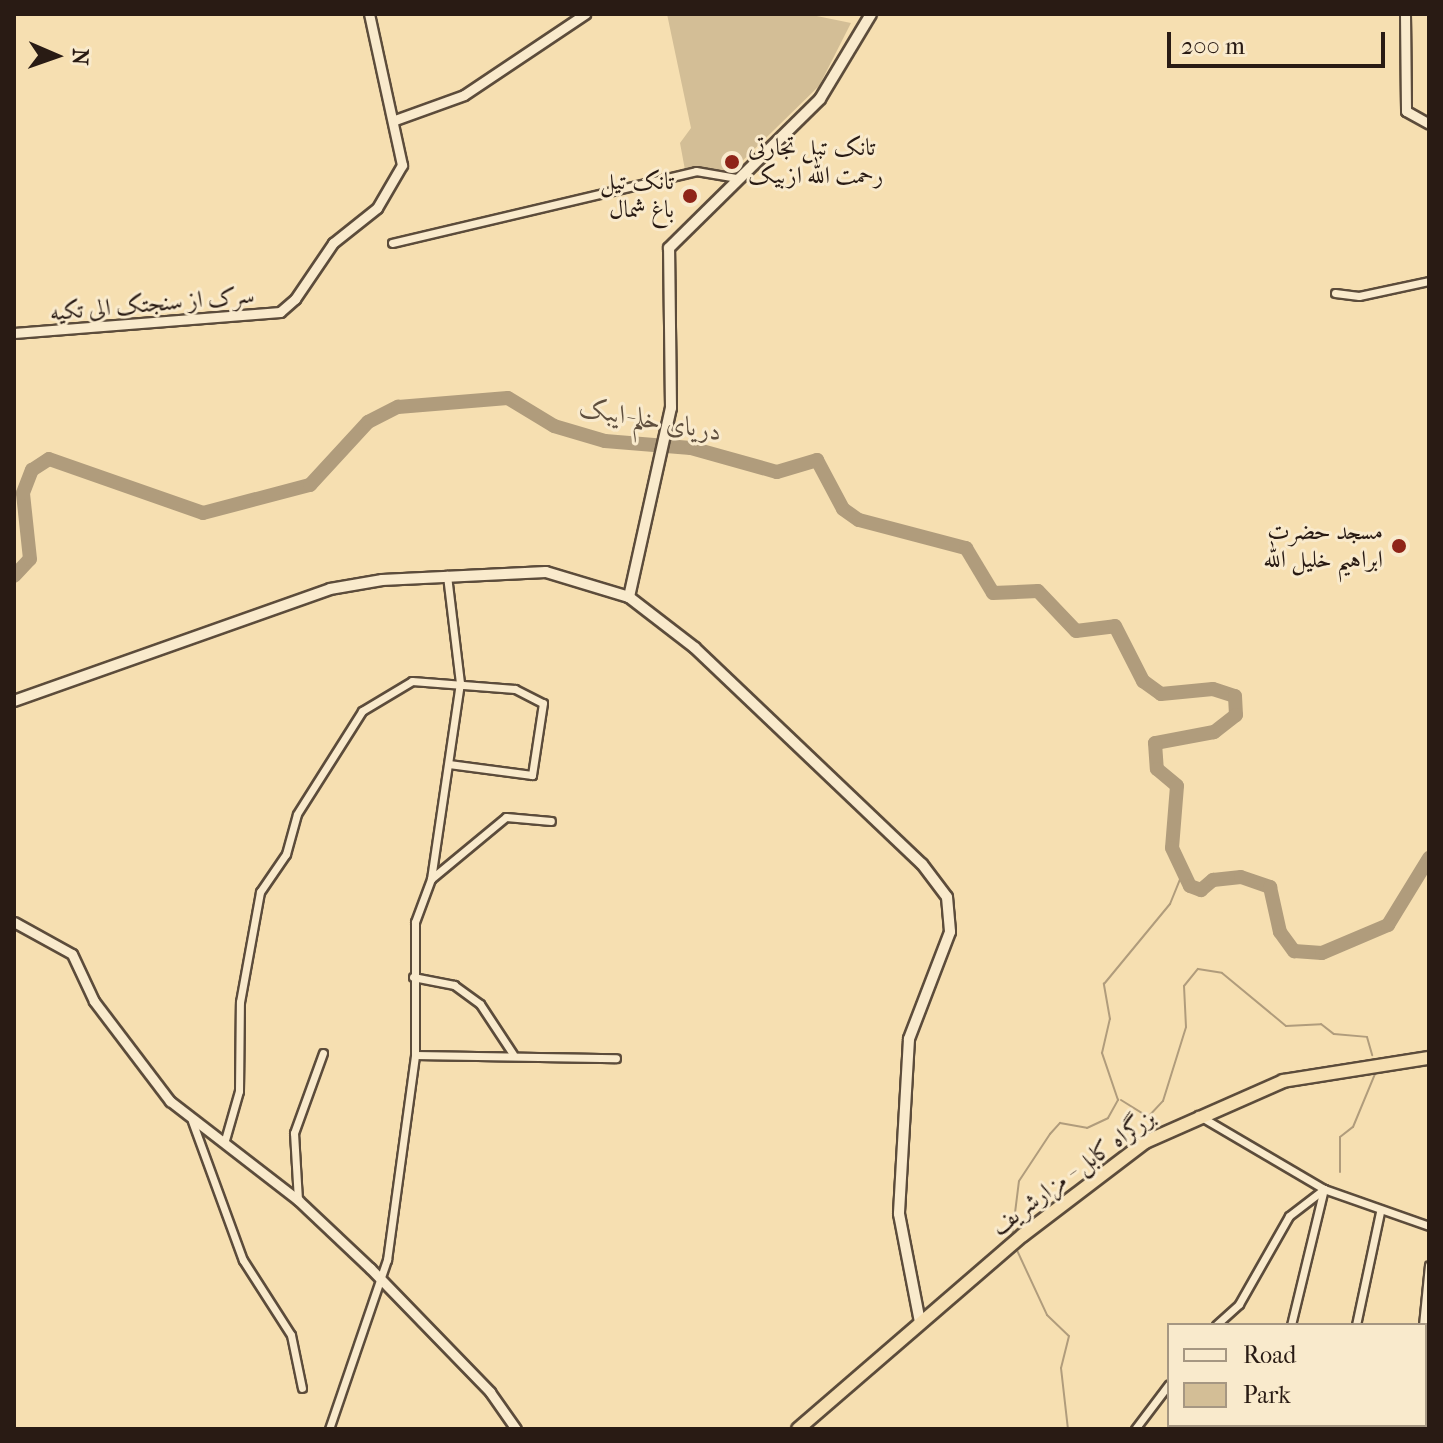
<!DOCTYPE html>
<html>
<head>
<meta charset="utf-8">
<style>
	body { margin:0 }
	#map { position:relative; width:1443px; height:1443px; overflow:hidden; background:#f6dfb1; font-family:"IM FELL French Canon",Amiri,serif }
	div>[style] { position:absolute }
	.green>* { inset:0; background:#d3be96 }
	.stream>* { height:2px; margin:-1px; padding:0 1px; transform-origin:1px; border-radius:1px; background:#b09c7c }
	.river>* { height:14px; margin:-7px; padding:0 7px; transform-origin:7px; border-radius:7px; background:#b09c7c }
	.roads { filter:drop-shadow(2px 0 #5c4c3b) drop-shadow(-2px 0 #5c4c3b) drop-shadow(0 2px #5c4c3b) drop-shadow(0 -2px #5c4c3b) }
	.minor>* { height:7px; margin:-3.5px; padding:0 3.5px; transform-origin:3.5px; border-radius:3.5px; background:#f9eacc }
	.tertiary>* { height:9px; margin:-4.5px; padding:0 4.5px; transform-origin:4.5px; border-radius:4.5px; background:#f9eacc }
	.secondary>* { height:10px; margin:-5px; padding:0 5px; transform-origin:5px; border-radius:5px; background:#f9eacc }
	.trunk>* { height:12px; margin:-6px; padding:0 6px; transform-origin:6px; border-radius:6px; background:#f6dfb1 }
	.dots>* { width:22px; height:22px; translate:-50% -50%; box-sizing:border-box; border:4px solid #f9eacc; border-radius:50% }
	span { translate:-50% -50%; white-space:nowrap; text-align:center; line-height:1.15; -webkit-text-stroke:6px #f9eacc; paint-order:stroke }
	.poi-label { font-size:24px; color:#291b14 }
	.left { translate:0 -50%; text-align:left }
	.right { translate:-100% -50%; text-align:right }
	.street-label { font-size:24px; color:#291b14 }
	.water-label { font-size:26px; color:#5f4f3e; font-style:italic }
	.frame { position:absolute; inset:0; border:16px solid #291b14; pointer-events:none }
	.legend { position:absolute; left:1167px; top:1323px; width:260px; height:104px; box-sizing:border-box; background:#f9eacc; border:2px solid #a69782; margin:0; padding:10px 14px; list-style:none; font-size:24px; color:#291b14 }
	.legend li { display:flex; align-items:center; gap:16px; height:40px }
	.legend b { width:40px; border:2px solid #a69782 }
	.north { position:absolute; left:16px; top:16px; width:80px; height:80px; -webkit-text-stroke:6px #f9eacc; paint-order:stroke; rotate:92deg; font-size:22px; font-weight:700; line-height:32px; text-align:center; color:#291b14 }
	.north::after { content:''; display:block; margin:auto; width:28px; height:36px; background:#291b14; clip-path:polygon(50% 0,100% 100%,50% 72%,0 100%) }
	.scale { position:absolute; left:1167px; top:32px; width:218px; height:36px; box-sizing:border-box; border:4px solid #291b14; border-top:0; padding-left:10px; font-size:24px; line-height:28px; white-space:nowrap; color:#291b14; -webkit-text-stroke:6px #f9eacc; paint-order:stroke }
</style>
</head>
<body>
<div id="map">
	<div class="green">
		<div style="clip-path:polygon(667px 14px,807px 14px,851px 23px,819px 86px,726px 177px,685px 170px,680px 143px,691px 128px)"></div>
	</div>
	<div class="stream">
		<div style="left:1121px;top:1100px;width:32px;rotate:32deg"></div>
		<div style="left:1148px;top:1117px;width:22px;rotate:-47deg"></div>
		<div style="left:1163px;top:1101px;width:77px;rotate:-72.7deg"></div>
		<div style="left:1186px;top:1027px;width:41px;rotate:-92.8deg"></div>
		<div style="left:1184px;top:986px;width:22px;rotate:-51deg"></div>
		<div style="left:1198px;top:969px;width:24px;rotate:9deg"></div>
		<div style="left:1222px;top:973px;width:83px;rotate:39.6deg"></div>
		<div style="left:1286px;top:1026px;width:35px;rotate:-3deg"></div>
		<div style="left:1321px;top:1024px;width:16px;rotate:38deg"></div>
		<div style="left:1334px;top:1034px;width:33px;rotate:5deg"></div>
		<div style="left:1367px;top:1037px;width:19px;rotate:74deg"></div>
		<div style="left:1340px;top:1172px;width:35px;rotate:-90deg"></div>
		<div style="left:1340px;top:1137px;width:16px;rotate:-38deg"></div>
		<div style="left:1353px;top:1127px;width:57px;rotate:-67.5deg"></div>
		<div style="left:1012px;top:1237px;width:56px;rotate:-82.9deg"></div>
		<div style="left:1019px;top:1181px;width:56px;rotate:-56.6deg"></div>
		<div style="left:1050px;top:1134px;width:15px;rotate:-48deg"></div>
		<div style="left:1060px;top:1123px;width:27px;rotate:10deg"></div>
		<div style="left:1087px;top:1128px;width:23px;rotate:-25deg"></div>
		<div style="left:1108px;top:1118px;width:21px;rotate:-61deg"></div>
		<div style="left:1118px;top:1100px;width:50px;rotate:-108.8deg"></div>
		<div style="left:1102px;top:1053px;width:35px;rotate:-77deg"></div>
		<div style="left:1110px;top:1019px;width:36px;rotate:-100deg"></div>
		<div style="left:1104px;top:984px;width:104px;rotate:-50.5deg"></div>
		<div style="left:1170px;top:904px;width:31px;rotate:-68deg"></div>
		<div style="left:1015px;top:1246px;width:76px;rotate:65.1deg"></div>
		<div style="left:1047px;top:1315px;width:30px;rotate:44deg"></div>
		<div style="left:1069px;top:1336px;width:33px;rotate:104deg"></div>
		<div style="left:1061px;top:1368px;width:61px;rotate:83.5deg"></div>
	</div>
	<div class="river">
		<div style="left:14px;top:576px;width:23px;rotate:-47deg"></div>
		<div style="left:30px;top:559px;width:66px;rotate:-96.1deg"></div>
		<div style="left:23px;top:493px;width:25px;rotate:-69deg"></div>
		<div style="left:32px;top:470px;width:20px;rotate:-33deg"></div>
		<div style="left:49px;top:459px;width:163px;rotate:19.3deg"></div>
		<div style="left:203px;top:513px;width:111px;rotate:-14.7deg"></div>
		<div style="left:310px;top:485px;width:86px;rotate:-47.4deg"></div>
		<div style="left:368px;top:422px;width:34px;rotate:-27deg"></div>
		<div style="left:398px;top:407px;width:110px;rotate:-4.7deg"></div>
		<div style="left:508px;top:398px;width:54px;rotate:31.3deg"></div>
		<div style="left:554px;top:426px;width:53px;rotate:16.4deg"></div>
		<div style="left:605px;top:441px;width:86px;rotate:4.7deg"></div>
		<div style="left:691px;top:448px;width:89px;rotate:15.6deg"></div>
		<div style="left:777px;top:472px;width:42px;rotate:-16.7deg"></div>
		<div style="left:817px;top:460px;width:55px;rotate:62deg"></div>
		<div style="left:843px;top:509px;width:19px;rotate:35deg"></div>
		<div style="left:859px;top:520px;width:111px;rotate:14.7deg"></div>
		<div style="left:966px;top:548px;width:52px;rotate:59deg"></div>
		<div style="left:993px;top:593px;width:45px;rotate:-2.5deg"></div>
		<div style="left:1038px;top:591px;width:55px;rotate:46.5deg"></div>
		<div style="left:1076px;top:631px;width:39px;rotate:-7deg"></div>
		<div style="left:1115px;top:626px;width:62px;rotate:63deg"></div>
		<div style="left:1143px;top:681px;width:22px;rotate:36deg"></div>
		<div style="left:1161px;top:694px;width:52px;rotate:-5.5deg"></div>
		<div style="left:1213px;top:689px;width:23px;rotate:18deg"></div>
		<div style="left:1235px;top:696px;width:19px;rotate:87deg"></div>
		<div style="left:1236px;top:715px;width:28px;rotate:142deg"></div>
		<div style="left:1214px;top:732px;width:60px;rotate:169.4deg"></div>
		<div style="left:1155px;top:743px;width:26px;rotate:86deg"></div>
		<div style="left:1157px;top:769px;width:26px;rotate:40deg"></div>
		<div style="left:1177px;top:786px;width:62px;rotate:94.6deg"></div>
		<div style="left:1172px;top:848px;width:42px;rotate:64.7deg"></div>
		<div style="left:1190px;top:886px;width:12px;rotate:20deg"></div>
		<div style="left:1201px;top:890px;width:16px;rotate:-40deg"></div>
		<div style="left:1213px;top:880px;width:28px;rotate:-6deg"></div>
		<div style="left:1241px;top:877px;width:31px;rotate:19deg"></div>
		<div style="left:1270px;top:887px;width:46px;rotate:77.5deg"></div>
		<div style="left:1280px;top:932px;width:24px;rotate:54deg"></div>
		<div style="left:1294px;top:951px;width:28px;rotate:4deg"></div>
		<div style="left:1322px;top:953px;width:72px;rotate:-23deg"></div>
		<div style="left:1388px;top:925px;width:79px;rotate:-58.5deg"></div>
	</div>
	<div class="roads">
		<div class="minor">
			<div style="left:392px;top:243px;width:312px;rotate:-13.3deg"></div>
			<div style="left:696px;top:171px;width:42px;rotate:9.7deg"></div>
			<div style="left:1335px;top:293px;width:24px;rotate:7deg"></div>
			<div style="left:1359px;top:296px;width:72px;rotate:-12.1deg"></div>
			<div style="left:431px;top:879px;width:97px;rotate:-39.6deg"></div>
			<div style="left:506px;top:817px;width:45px;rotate:5.1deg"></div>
			<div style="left:413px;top:977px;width:42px;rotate:11deg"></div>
			<div style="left:454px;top:985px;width:32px;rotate:36deg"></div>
			<div style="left:480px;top:1004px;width:60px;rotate:56.6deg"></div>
			<div style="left:415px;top:1055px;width:201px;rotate:0.9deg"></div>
			<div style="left:1198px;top:1115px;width:146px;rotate:30.4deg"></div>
			<div style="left:1324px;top:1189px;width:111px;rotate:19.4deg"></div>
			<div style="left:192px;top:1121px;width:148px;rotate:69.9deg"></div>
			<div style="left:243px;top:1260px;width:89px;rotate:57.4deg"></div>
			<div style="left:291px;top:1335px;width:54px;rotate:78.3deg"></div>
			<div style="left:225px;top:1140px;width:51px;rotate:-74.1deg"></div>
			<div style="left:239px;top:1091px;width:89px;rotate:-89.4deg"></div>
			<div style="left:240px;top:1002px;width:112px;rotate:-79.7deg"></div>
			<div style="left:260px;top:892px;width:46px;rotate:-55.6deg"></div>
			<div style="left:286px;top:854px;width:41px;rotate:-74.6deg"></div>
			<div style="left:297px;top:814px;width:122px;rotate:-57.7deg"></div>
			<div style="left:362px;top:711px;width:58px;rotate:-31deg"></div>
			<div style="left:412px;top:681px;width:103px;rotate:4.4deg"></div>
			<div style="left:515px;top:689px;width:31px;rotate:27deg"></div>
			<div style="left:543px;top:703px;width:73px;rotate:98.7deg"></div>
			<div style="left:532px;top:775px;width:84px;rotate:-172.5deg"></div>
			<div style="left:298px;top:1200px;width:67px;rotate:-93.4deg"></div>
			<div style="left:294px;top:1133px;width:85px;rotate:-70.1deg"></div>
			<div style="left:1216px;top:1325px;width:31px;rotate:-42deg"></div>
			<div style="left:1239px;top:1304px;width:101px;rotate:-60.4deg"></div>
			<div style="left:1289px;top:1216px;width:44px;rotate:-37.6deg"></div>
			<div style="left:1291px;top:1325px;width:140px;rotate:-76.4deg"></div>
			<div style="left:1356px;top:1325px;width:116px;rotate:-78deg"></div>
			<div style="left:1423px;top:1325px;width:60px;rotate:-84.3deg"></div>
			<div style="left:329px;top:1429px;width:179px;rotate:-71.1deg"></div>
			<div style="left:387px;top:1260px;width:207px;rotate:-82.2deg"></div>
			<div style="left:415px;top:1055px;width:133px;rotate:-90deg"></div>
			<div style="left:415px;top:922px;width:46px;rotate:-69.6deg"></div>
			<div style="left:431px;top:879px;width:198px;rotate:-81.6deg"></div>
			<div style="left:460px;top:683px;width:109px;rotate:-96.9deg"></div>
			<div style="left:1135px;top:1429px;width:56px;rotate:-52.9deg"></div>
			<div style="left:1199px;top:1429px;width:4px;rotate:-76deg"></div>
			<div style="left:1264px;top:1429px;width:4px;rotate:-76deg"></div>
			<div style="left:1334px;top:1429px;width:4px;rotate:-76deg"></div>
			<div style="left:1396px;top:1429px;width:4px;rotate:-76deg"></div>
		</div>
		<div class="tertiary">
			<div style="left:1405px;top:14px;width:97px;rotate:89.4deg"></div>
			<div style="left:1406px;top:111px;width:26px;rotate:29deg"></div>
			<div style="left:395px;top:120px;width:73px;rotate:-19.9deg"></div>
			<div style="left:464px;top:95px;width:146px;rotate:-33.8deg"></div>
			<div style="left:14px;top:333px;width:267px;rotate:-4.5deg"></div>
			<div style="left:280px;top:312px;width:20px;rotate:-41deg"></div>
			<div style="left:295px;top:299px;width:68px;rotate:-55.8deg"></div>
			<div style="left:333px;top:243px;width:56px;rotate:-38.5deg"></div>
			<div style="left:377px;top:208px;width:50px;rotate:-59.8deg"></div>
			<div style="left:402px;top:165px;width:155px;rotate:-102.3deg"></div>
			<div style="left:14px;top:922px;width:66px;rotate:28.9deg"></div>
			<div style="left:72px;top:954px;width:52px;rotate:64.9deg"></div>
			<div style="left:94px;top:1001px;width:126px;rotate:52.8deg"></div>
			<div style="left:170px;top:1101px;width:162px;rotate:37.7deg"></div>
			<div style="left:298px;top:1200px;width:99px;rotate:43.4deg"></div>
			<div style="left:370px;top:1268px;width:173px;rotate:45.9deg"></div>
			<div style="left:490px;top:1392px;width:45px;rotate:54.9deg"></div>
		</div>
		<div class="secondary">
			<div style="left:629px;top:597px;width:83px;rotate:37.7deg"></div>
			<div style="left:695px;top:648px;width:313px;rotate:43.6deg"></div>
			<div style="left:922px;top:864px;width:41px;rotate:52.9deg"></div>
			<div style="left:947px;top:897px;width:35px;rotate:85deg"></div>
			<div style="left:950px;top:932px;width:115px;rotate:111deg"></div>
			<div style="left:909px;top:1039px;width:175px;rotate:93.3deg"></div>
			<div style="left:899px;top:1214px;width:110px;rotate:79deg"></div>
			<div style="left:14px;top:701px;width:335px;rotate:-19.5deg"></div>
			<div style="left:330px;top:589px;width:53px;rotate:-9.8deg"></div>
			<div style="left:382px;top:580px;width:164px;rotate:-2.8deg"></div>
			<div style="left:546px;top:572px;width:87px;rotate:16.8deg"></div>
			<div style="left:629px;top:597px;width:194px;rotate:-77.5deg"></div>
			<div style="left:671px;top:408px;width:160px;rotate:-90.7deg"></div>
			<div style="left:669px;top:248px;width:212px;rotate:-44.6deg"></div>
			<div style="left:820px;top:99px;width:99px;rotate:-59deg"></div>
		</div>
		<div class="trunk">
			<div style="left:798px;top:1429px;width:297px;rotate:-40.8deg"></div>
			<div style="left:1023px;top:1235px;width:153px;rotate:-37.3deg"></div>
			<div style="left:1145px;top:1142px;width:151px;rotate:-23.8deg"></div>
			<div style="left:1283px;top:1081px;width:148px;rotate:-9deg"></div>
		</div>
	</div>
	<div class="dots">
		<div style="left:732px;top:162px;background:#8f2418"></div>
		<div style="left:690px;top:196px;background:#8f2418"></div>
		<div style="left:1399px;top:546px;background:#8f2418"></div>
	</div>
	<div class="poi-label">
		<span class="left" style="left:748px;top:162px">تانک تیل تجارتی<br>رحمت الله ازبیک</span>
		<span class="right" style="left:674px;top:196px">تانک تیل<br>باغ شمال</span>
		<span class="right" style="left:1383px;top:546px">مسجد حضرت<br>ابراهیم خلیل الله</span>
	</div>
	<div class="street-label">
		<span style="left:152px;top:304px;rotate:-5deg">سرک از سنجتک الی تکیه</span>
		<span style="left:1073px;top:1172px;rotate:-36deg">بزرگراه کابل - مزارشریف</span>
	</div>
	<div class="water-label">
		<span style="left:651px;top:420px;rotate:10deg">دریای خلم-ایبک</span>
	</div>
	<div class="frame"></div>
	<ul class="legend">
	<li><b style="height:10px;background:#f9eacc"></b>Road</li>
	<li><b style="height:22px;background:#d3be96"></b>Park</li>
	</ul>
	<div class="north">N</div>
	<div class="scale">200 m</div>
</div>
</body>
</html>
